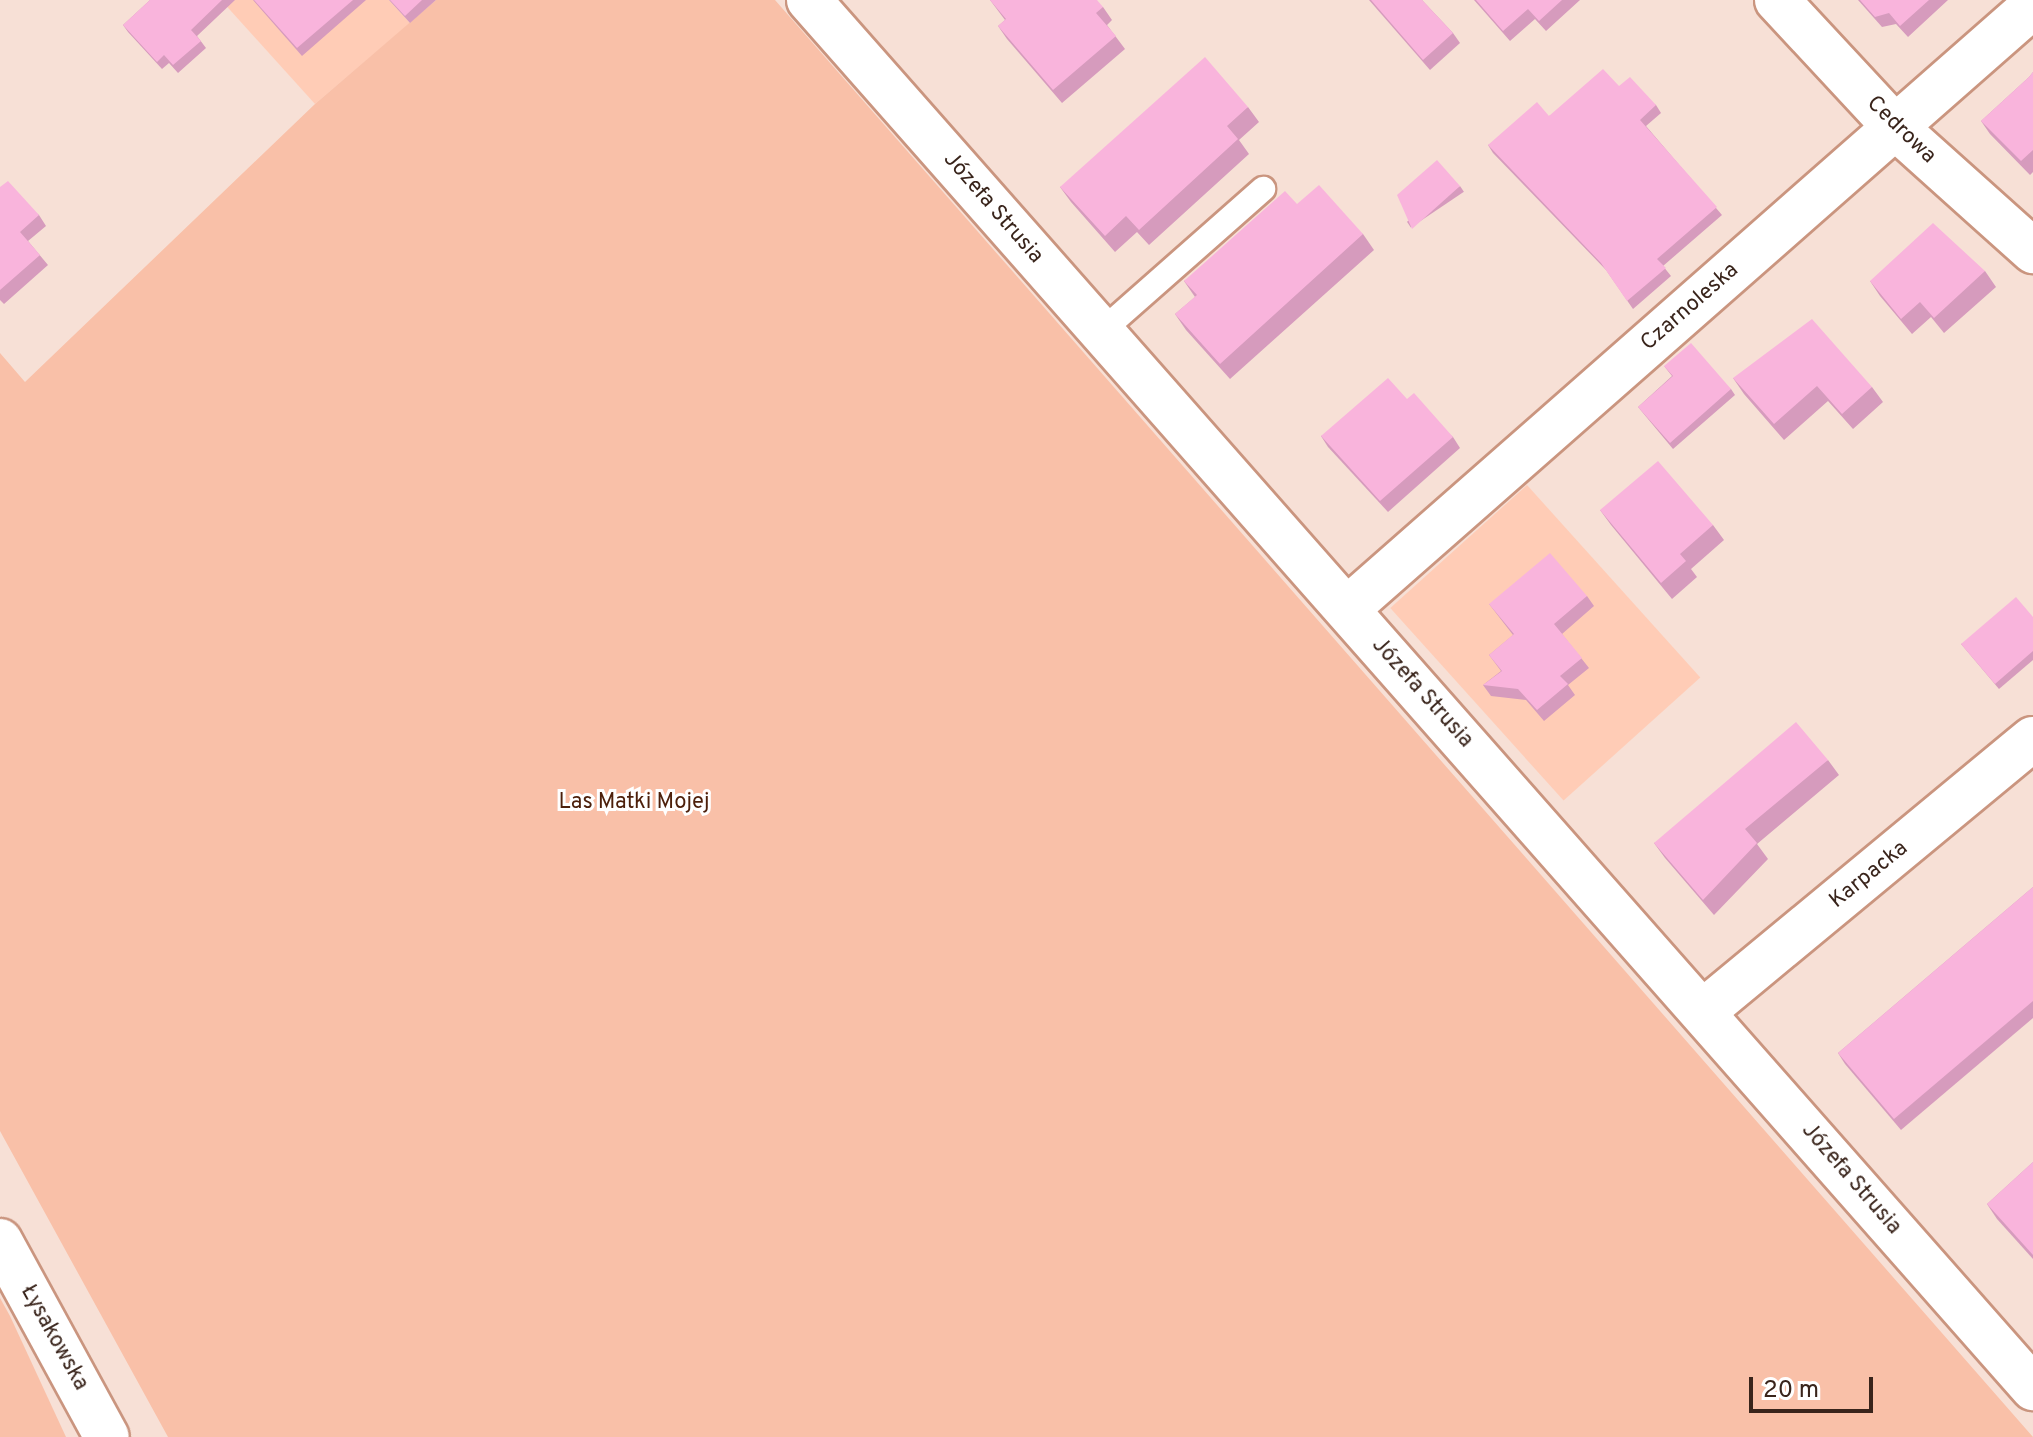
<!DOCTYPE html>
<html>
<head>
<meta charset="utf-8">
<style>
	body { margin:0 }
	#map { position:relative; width:2033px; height:1437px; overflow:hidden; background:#f7e0d6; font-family:Overpass,sans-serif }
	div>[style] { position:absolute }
	.built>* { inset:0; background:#ffccb6; transform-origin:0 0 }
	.green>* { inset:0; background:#f9c0a8 }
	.roads { filter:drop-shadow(2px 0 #ca957f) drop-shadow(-2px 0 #ca957f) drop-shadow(0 2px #ca957f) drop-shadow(0 -2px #ca957f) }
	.lane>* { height:24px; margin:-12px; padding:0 12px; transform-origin:12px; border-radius:12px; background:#fff }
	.street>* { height:44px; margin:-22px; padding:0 22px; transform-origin:22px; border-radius:22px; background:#fff }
	.secondary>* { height:44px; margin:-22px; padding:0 22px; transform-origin:22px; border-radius:22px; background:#fff }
	.wall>* { inset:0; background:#d69bbd; transform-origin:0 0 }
	.building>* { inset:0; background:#f9b4dc }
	span { translate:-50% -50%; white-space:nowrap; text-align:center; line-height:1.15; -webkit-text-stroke:6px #fff; paint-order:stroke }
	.street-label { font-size:22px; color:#39241b }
	.park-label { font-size:22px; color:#4d200b }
	.scale { position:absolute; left:1749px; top:1377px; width:124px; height:36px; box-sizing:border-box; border:4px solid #39241b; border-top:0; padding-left:10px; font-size:24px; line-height:28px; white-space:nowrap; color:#39241b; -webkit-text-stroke:6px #fff; paint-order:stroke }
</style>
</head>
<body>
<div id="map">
	<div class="built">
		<div style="clip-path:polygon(221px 0,389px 0,410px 23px,315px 104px)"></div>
		<div style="left:1527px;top:485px;width:259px;height:184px;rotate:48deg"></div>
	</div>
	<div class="green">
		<div style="clip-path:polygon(436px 0,775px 0,2033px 1437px,168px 1437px,0 1131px,0 353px,25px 382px,315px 104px)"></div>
		<div style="clip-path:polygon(0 1298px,10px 1316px,66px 1437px,0 1437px)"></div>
	</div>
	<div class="roads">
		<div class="lane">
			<div style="left:1102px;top:331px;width:215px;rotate:-41.4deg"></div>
		</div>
		<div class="street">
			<div style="left:809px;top:0;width:1851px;rotate:48.59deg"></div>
			<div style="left:1777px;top:0;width:173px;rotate:47.1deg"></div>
			<div style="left:1895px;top:127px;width:186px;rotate:41.9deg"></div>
			<div style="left:1347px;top:609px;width:913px;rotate:-41.32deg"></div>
			<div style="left:1705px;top:1010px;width:425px;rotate:-39.6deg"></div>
		</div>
		<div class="secondary">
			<div style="left:0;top:1241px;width:223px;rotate:61.4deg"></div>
		</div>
	</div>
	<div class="wall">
		<div style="clip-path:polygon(150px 0,235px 0,197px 36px,206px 48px,178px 73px,169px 63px,162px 69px,128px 32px,123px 25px)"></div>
		<div style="clip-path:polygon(253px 0,366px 0,302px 56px)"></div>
		<div style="clip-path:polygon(389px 0,436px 0,410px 23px)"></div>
		<div style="clip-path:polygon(990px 0,1103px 7px,1112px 20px,1107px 25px,1125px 49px,1062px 103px,1007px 39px,998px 26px,1005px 20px)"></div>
		<div style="clip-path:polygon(1369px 0,1422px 0,1453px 33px,1460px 43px,1430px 70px)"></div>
		<div style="clip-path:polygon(1474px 0,1580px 0,1546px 31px,1535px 19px,1510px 41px)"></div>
		<div style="clip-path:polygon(1858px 0,1948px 0,1908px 37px,1896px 24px,1882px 27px)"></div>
		<div style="clip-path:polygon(2033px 72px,2033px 172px,2030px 175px,1990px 134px,1981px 121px,2029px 77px)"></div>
		<div style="clip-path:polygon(1619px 86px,1656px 105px,1661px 113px,1646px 126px,1722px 215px,1663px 266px,1671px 276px,1633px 309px,1606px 270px,1493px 153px,1488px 145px,1549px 116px)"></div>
		<div style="clip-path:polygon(1248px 107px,1259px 122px,1239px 140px,1249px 154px,1149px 245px,1137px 232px,1115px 252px,1071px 202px,1060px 187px)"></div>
		<div style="left:1460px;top:186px;width:7px;height:64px;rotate:56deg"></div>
		<div style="clip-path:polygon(0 187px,39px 215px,46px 226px,28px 241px,48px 265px,4px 304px,0 300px)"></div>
		<div style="clip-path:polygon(1297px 204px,1363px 234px,1374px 250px,1230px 379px,1186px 330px,1175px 314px,1195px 297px,1184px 281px)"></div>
		<div style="clip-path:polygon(1985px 271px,1996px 287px,1944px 333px,1931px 317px,1912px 334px,1880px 296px,1870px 281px)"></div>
		<div style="clip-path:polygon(1664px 366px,1731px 389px,1735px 395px,1673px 449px,1638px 407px,1672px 376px)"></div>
		<div style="clip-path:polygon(1733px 378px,1872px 387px,1883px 402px,1853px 429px,1828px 401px,1784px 440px,1744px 394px)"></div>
		<div style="clip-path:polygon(1407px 399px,1453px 437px,1460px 448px,1388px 512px,1328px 447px,1321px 436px)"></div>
		<div style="clip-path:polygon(1600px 510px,1713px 525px,1724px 540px,1691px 569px,1697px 577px,1672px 599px,1611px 525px)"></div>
		<div style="clip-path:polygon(1587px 596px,1594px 606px,1562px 634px,1589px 668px,1568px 685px,1575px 695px,1544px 721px,1526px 700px,1491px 696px,1483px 685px,1501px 671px,1489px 655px,1513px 635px,1489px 604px)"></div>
		<div style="clip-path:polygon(2033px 617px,2033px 660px,1999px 689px,1961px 644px)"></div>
		<div style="clip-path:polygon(1828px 760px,1839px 775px,1757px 844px,1768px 859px,1714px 915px,1665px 858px,1654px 843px)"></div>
		<div style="clip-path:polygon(2033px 887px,2033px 1018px,1901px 1130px,1845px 1064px,1838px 1053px)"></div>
		<div style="clip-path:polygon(2033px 1162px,2033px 1259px,1997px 1219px,1987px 1204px)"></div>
	</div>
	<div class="building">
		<div style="clip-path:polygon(150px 0,222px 0,191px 30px,201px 41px,173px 65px,164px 55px,157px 62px,123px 25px)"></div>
		<div style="clip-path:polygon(254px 0,353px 0,297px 48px)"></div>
		<div style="clip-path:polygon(390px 0,422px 0,405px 16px)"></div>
		<div style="clip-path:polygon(990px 0,1097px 0,1103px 7px,1096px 13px,1116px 36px,1053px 90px,998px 26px,1006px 19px)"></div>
		<div style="clip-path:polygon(1371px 0,1422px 0,1453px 33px,1423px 60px)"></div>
		<div style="clip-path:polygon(1476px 0,1562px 0,1539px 21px,1528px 9px,1503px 31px)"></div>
		<div style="clip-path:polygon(1860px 0,1929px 0,1900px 26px,1889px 13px,1875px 17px)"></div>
		<div style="clip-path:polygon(1205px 57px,1248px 107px,1227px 126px,1238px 139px,1139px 230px,1126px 216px,1105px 236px,1060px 187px)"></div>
		<div style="clip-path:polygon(1603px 69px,1619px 86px,1630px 77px,1656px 105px,1640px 120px,1717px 207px,1657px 259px,1666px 268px,1627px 301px,1601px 263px,1488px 145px,1537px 102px,1549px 116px)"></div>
		<div style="clip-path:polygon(2033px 72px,2033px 150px,2021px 161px,1981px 121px,2029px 77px)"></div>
		<div style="clip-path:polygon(1437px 160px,1460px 186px,1412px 229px,1397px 195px)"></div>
		<div style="clip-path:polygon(8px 181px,39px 215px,20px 232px,40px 255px,0 290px,0 187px)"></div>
		<div style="clip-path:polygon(1319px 185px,1363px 234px,1220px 364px,1175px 314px,1197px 295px,1184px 281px,1285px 191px,1297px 204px)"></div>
		<div style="clip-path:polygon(1933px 223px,1985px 271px,1934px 318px,1920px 302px,1901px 319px,1870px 281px)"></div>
		<div style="clip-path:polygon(1812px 319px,1872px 387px,1842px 414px,1817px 386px,1774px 424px,1733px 378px)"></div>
		<div style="clip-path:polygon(1691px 343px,1731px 389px,1670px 443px,1638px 407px,1673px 376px,1664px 366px)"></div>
		<div style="clip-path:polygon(1388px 378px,1407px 399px,1414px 393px,1453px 437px,1380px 501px,1321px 436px)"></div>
		<div style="clip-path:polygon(1658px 461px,1713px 525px,1680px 554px,1686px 561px,1661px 583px,1600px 510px)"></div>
		<div style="clip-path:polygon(1550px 553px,1587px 596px,1554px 624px,1582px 658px,1560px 676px,1568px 684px,1537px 710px,1518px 689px,1483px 685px,1502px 671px,1489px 655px,1514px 634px,1489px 604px)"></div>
		<div style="clip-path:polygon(2016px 597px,2033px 617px,2033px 651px,1995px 684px,1961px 644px)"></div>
		<div style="clip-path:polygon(1796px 722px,1828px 760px,1745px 829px,1757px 843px,1703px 900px,1654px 843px)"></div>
		<div style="clip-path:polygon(2033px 887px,2033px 1001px,1894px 1119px,1838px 1053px)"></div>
		<div style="clip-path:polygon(2033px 1162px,2033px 1255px,1987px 1204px)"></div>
	</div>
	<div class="street-label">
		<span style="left:1901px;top:130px;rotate:44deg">Cedrowa</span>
		<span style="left:993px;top:208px;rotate:49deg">Józefa Strusia</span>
		<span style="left:1690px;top:307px;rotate:-41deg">Czarnoleska</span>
		<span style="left:1422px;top:693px;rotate:48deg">Józefa Strusia</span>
		<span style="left:1869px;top:875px;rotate:-39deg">Karpacka</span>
		<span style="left:1851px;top:1179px;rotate:49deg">Józefa Strusia</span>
		<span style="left:54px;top:1338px;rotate:61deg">Łysakowska</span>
	</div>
	<div class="park-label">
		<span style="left:634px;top:803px">Las Matki Mojej</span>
	</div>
	<div class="scale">20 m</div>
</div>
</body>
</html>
